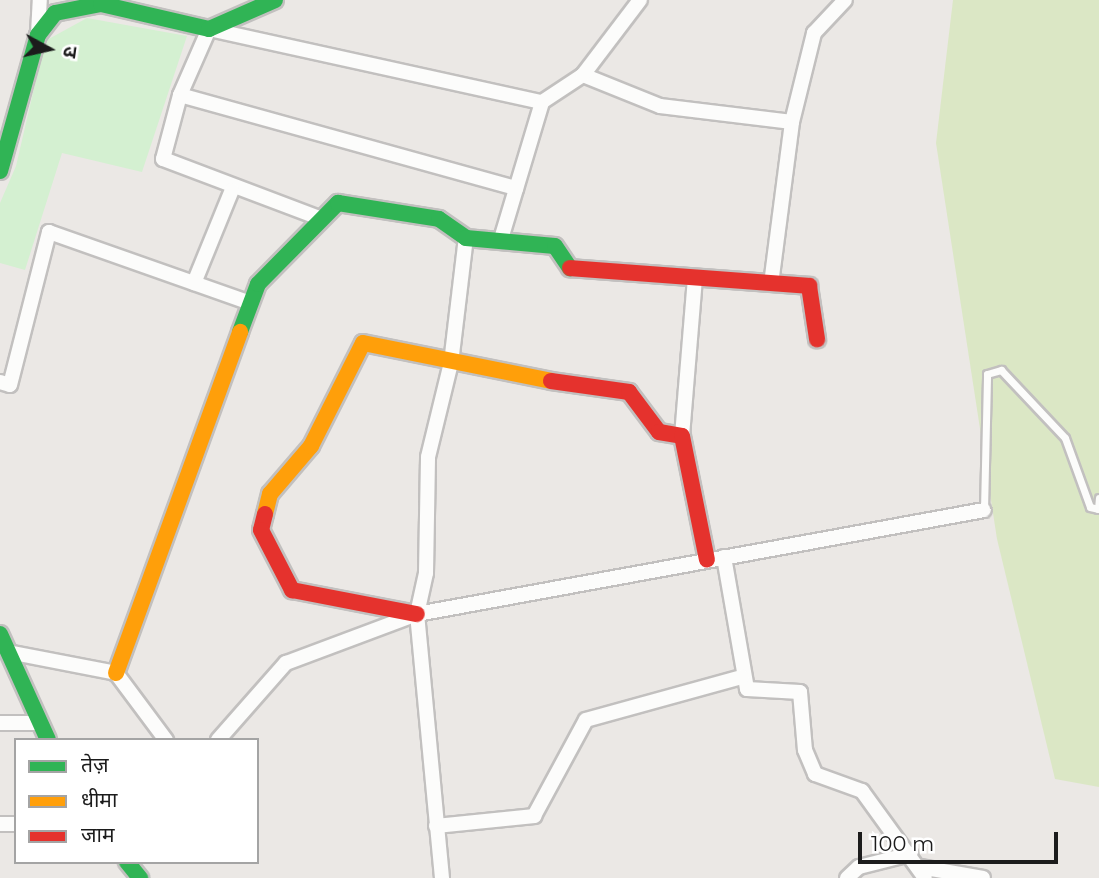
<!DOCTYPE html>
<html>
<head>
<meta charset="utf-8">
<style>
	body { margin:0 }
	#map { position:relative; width:1099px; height:878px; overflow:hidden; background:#ebe8e5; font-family:Montserrat,"Noto Sans Devanagari",sans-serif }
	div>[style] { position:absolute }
	.grass>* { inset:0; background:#dbe7c5 }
	.park>* { inset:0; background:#d4f0d1 }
	.roads { filter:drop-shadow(2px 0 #c2c0bf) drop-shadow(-2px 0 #c2c0bf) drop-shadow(0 2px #c2c0bf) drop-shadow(0 -2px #c2c0bf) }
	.lane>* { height:7px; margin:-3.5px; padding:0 3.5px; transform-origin:3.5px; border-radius:3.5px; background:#fcfcfb }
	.street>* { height:14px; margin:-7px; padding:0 7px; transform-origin:7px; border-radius:7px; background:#fcfcfb }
	.fast>* { height:16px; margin:-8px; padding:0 8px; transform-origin:8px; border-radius:8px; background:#30b455 }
	.slow>* { height:16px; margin:-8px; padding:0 8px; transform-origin:8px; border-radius:8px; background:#ff9f0a }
	.jam>* { height:16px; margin:-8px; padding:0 8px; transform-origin:8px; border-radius:8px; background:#e5322d }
	span { translate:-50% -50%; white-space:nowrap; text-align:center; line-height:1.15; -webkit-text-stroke:5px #fff; paint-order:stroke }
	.legend { position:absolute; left:14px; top:738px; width:245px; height:126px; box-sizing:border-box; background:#fff; border:2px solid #a4a4a4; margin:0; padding:9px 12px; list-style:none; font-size:21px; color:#1c1c1c }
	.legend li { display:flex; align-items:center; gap:14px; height:35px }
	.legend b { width:35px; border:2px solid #a4a4a4 }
	.north { position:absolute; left:14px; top:14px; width:70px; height:70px; -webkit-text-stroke:5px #fff; paint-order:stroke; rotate:98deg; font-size:19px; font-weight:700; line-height:28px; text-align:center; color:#1c1c1c }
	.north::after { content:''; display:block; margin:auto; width:24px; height:32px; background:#1c1c1c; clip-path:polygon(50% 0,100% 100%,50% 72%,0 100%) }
	.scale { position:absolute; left:858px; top:832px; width:200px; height:32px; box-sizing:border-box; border:4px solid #1c1c1c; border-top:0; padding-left:9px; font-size:21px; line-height:24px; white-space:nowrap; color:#1c1c1c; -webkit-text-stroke:5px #fff; paint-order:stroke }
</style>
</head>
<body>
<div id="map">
	<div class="grass">
		<div style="clip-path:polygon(953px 0,1099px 0,1099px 787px,1055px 779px,997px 539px,936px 143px)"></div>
	</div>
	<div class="park">
		<div style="clip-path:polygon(87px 18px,187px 36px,142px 172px,62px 153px,25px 270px,0 263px,0 203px,16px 166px,45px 41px)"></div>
	</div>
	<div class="roads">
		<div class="lane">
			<div style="left:984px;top:510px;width:136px;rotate:-88.7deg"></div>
			<div style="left:987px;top:374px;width:15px;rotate:-16deg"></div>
			<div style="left:1001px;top:370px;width:93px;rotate:46.7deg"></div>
			<div style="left:1065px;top:438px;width:73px;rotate:70.1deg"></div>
			<div style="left:1090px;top:507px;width:8px;rotate:14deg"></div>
			<div style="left:1098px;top:509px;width:11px;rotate:-85deg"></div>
		</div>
		<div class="street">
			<div style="left:38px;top:34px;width:34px;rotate:-87deg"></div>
			<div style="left:583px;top:75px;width:83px;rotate:21.9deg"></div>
			<div style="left:660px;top:106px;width:133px;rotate:6.9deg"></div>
			<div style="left:180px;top:95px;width:349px;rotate:15.5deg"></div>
			<div style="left:322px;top:219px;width:170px;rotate:-159.3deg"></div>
			<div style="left:163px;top:159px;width:66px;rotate:-75.1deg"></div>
			<div style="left:180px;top:95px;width:72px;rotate:-66.3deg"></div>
			<div style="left:209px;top:29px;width:341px;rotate:12.4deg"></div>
			<div style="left:501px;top:239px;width:143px;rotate:-73.3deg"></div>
			<div style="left:542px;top:102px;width:49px;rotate:-33.4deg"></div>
			<div style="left:583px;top:75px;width:94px;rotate:-52.8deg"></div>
			<div style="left:194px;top:283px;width:100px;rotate:-67.8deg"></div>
			<div style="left:771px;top:284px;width:163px;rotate:-82.6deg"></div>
			<div style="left:792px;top:122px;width:92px;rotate:-76.1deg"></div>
			<div style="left:814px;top:33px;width:45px;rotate:-46.8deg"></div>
			<div style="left:0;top:382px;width:10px;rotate:17deg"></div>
			<div style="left:10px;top:385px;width:158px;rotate:-75.7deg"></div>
			<div style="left:49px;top:232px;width:214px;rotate:19.4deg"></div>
			<div style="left:682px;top:436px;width:159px;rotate:-85.3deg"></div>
			<div style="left:724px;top:557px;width:134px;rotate:80.1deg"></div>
			<div style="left:747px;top:689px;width:53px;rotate:3.2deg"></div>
			<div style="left:800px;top:692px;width:58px;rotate:85.1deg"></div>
			<div style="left:805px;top:750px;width:26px;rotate:67deg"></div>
			<div style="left:815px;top:774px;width:50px;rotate:19.9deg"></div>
			<div style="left:862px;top:791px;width:107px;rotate:54.1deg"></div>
			<div style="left:8px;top:652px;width:110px;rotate:11deg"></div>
			<div style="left:116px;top:673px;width:84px;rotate:53.3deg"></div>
			<div style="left:0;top:723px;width:38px"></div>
			<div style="left:218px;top:740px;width:103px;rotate:-48.6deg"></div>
			<div style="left:286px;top:663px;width:140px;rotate:-20.5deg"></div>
			<div style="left:417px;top:614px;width:576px;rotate:-10.39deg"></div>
			<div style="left:0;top:824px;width:16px"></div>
			<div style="left:436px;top:826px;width:99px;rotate:-5.8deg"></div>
			<div style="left:534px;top:816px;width:109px;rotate:-61.6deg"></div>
			<div style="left:586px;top:720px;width:162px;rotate:-15.4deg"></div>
			<div style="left:920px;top:867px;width:64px;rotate:9.9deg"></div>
			<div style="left:442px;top:878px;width:265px;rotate:-95.4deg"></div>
			<div style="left:417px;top:614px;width:42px;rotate:-77.6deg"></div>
			<div style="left:426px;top:573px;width:116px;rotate:-89deg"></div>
			<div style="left:428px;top:457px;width:97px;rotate:-76.3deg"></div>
			<div style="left:451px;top:363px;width:126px;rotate:-83.2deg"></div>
			<div style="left:847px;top:878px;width:16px;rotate:-43deg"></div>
			<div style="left:859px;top:867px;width:53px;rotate:-14.3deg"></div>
		</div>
		<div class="fast">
			<div style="left:0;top:171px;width:141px;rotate:-74.4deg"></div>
			<div style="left:38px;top:35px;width:28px;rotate:-52deg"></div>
			<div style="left:55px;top:13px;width:47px;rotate:-11.1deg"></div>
			<div style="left:101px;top:4px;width:111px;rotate:13deg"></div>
			<div style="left:209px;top:29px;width:72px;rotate:-23.7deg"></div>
			<div style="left:240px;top:332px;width:51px;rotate:-69.4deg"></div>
			<div style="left:258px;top:284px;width:114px;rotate:-45.4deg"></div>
			<div style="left:338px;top:203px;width:102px;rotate:9deg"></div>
			<div style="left:439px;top:219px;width:33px;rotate:35deg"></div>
			<div style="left:466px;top:238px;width:89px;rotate:5.1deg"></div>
			<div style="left:555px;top:246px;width:27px;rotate:56deg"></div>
			<div style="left:0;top:634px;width:116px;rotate:65.6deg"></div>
			<div style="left:127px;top:862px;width:21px;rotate:51deg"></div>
		</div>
		<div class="slow">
			<div style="left:265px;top:514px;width:21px;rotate:-76deg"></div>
			<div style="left:270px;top:494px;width:63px;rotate:-49.5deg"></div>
			<div style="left:311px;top:446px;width:115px;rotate:-63.2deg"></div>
			<div style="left:363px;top:343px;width:192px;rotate:11.4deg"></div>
			<div style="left:116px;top:673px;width:363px;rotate:-70deg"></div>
		</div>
		<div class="jam">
			<div style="left:570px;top:268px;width:240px;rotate:4.3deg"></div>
			<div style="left:809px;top:286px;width:54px;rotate:81.4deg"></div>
			<div style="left:551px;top:381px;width:79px;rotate:8deg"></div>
			<div style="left:629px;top:392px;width:50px;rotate:53.1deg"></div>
			<div style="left:659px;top:432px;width:23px;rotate:10deg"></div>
			<div style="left:682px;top:436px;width:126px;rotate:78.6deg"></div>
			<div style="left:265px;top:514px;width:16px;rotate:104deg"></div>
			<div style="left:261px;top:530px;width:68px;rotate:62.7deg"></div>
			<div style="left:292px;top:590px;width:127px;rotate:10.9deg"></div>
		</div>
	</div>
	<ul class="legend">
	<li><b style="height:9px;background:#30b455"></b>तेज़</li>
	<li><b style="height:9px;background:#ff9f0a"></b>धीमा</li>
	<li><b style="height:9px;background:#e5322d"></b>जाम</li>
	</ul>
	<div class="north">उ</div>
	<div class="scale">100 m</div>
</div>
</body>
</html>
